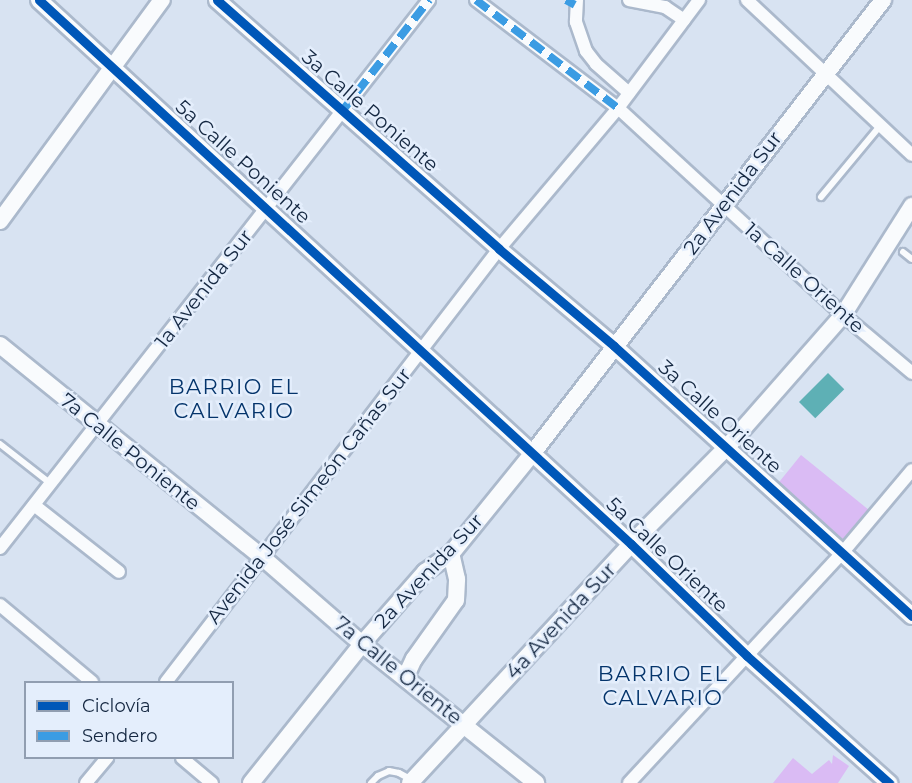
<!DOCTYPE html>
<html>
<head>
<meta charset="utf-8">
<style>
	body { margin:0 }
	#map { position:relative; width:912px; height:783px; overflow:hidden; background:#d8e3f2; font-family:Montserrat,sans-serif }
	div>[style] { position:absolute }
	.green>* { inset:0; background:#dabbf4; transform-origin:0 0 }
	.water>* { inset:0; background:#5eb0b5; transform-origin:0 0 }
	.roads { filter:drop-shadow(2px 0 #abb9cc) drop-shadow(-2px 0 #abb9cc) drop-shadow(0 2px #abb9cc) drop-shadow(0 -2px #abb9cc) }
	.lane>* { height:6px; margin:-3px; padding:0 3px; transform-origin:3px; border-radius:3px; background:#f9fbfd }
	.street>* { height:12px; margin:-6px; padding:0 6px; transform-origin:6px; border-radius:6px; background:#f9fbfd }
	.secondary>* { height:16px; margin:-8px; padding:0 8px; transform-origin:8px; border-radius:8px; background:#f9fbfd }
	.quiet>* { height:8px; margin-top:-4px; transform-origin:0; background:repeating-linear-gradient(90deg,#3b9ce3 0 15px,transparent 0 23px) }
	.cycleway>* { height:9px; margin:-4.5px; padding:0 4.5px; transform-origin:4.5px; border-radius:4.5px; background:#0057b8 }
	span { translate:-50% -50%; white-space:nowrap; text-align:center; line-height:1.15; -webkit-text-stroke:5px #e4eefc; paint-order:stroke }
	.street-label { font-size:20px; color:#142741 }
	.neighbourhood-label { font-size:21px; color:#04346b; letter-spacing:1.5px }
	.legend { position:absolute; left:24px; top:681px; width:210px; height:78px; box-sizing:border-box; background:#e4eefc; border:2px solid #919eb1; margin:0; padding:8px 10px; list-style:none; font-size:18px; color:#142741 }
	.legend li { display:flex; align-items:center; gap:12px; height:30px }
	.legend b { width:30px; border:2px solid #919eb1 }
</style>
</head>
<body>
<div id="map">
	<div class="green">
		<div style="left:801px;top:455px;width:94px;height:44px;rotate:39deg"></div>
		<div style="clip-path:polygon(833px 755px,849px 766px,838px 783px,773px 783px,793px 758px,812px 774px,829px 760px,832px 764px)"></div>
	</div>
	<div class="water">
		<div style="left:828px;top:373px;width:23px;height:41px;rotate:45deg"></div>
	</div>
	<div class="roads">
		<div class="lane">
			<div style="left:821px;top:197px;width:92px;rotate:-50.3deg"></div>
			<div style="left:903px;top:252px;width:11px;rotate:38deg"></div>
			<div style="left:0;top:444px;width:63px;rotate:38deg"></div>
			<div style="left:371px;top:783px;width:10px;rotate:-45deg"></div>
			<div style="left:378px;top:776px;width:12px;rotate:-24deg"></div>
			<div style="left:389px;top:771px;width:10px;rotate:11deg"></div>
			<div style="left:399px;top:773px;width:15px;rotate:28deg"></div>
		</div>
		<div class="street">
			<div style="left:476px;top:0;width:178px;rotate:37.3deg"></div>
			<div style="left:618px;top:108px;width:306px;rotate:42.6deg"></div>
			<div style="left:843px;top:315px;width:90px;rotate:40deg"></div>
			<div style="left:577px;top:0;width:22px;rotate:93deg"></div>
			<div style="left:576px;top:22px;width:31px;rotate:71deg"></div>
			<div style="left:586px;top:51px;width:16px;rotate:52deg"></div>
			<div style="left:596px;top:64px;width:44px;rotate:41.3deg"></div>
			<div style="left:629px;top:0;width:37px;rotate:11deg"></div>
			<div style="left:665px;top:7px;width:23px;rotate:34deg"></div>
			<div style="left:747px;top:0;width:226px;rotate:43.2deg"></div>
			<div style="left:34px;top:505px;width:108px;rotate:38.2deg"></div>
			<div style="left:0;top:548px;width:696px;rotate:-51.94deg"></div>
			<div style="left:0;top:605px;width:120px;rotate:39.9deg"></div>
			<div style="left:166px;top:682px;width:546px;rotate:-52.44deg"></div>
			<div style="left:499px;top:249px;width:185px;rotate:-49.8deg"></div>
			<div style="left:618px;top:108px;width:135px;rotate:-53.1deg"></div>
			<div style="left:182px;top:758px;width:39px;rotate:40deg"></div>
			<div style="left:86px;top:783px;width:33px;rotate:-50deg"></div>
			<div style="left:629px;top:783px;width:315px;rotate:-47.2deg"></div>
			<div style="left:843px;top:552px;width:107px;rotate:-49.9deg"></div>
		</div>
		<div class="secondary">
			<div style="left:39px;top:0;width:804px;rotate:42.58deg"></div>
			<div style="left:631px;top:544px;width:161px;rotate:44deg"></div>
			<div style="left:747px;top:656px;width:191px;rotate:41.8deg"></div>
			<div style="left:217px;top:0;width:376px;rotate:41.4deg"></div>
			<div style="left:499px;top:249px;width:150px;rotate:40.1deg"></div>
			<div style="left:614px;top:346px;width:402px;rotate:42.2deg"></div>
			<div style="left:0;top:221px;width:274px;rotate:-53.8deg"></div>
			<div style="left:0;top:345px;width:337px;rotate:39deg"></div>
			<div style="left:262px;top:557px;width:133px;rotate:41deg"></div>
			<div style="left:362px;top:644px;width:223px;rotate:38.6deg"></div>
			<div style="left:405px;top:678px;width:21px;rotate:-65deg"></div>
			<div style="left:414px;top:659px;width:72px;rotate:-54.6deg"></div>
			<div style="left:456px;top:600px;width:21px;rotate:-87deg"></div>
			<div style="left:457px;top:579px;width:26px;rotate:-103deg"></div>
			<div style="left:251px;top:783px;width:178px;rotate:-51.4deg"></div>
			<div style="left:362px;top:644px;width:96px;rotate:-48.8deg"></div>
			<div style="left:425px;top:572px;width:32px;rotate:-35deg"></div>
			<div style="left:451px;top:554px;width:129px;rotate:-51deg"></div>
			<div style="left:532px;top:454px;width:574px;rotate:-52.29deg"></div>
			<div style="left:410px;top:783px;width:326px;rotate:-47.2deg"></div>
			<div style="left:631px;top:544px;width:136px;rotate:-45.3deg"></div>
			<div style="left:727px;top:447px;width:176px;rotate:-48.7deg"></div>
			<div style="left:843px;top:315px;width:129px;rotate:-57.7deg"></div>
		</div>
	</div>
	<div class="quiet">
		<div style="left:476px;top:0;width:178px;rotate:37.3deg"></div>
		<div style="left:566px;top:0;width:10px;rotate:29deg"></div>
		<div style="left:343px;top:110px;width:140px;rotate:-52deg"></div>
	</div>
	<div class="cycleway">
		<div style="left:39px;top:0;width:804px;rotate:42.58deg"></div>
		<div style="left:631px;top:544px;width:161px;rotate:44deg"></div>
		<div style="left:747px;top:656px;width:191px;rotate:41.8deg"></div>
		<div style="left:217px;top:0;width:376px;rotate:41.4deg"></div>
		<div style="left:499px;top:249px;width:150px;rotate:40.1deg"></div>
		<div style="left:614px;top:346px;width:402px;rotate:42.2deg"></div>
	</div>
	<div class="street-label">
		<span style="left:370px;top:111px;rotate:41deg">3a Calle Poniente</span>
		<span style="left:243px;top:162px;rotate:42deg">5a Calle Poniente</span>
		<span style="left:733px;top:193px;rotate:-53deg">2a Avenida Sur</span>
		<span style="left:804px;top:278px;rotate:42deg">1a Calle Oriente</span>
		<span style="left:204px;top:289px;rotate:-52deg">1a Avenida Sur</span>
		<span style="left:720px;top:417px;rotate:42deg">3a Calle Oriente</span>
		<span style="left:130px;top:452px;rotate:39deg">7a Calle Poniente</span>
		<span style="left:309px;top:496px;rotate:-52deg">Avenida José Simeón Cañas Sur</span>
		<span style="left:667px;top:555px;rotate:43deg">5a Calle Oriente</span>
		<span style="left:429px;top:571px;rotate:-47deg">2a Avenida Sur</span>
		<span style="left:561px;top:621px;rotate:-47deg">4a Avenida Sur</span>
		<span style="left:398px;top:671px;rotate:39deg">7a Calle Oriente</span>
	</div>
	<div class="neighbourhood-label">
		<span style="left:234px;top:399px">BARRIO EL<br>CALVARIO</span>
		<span style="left:663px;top:686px">BARRIO EL<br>CALVARIO</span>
	</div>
	<ul class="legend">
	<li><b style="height:8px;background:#0057b8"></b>Ciclovía</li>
	<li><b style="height:8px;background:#3b9ce3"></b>Sendero</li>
	</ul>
</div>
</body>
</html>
